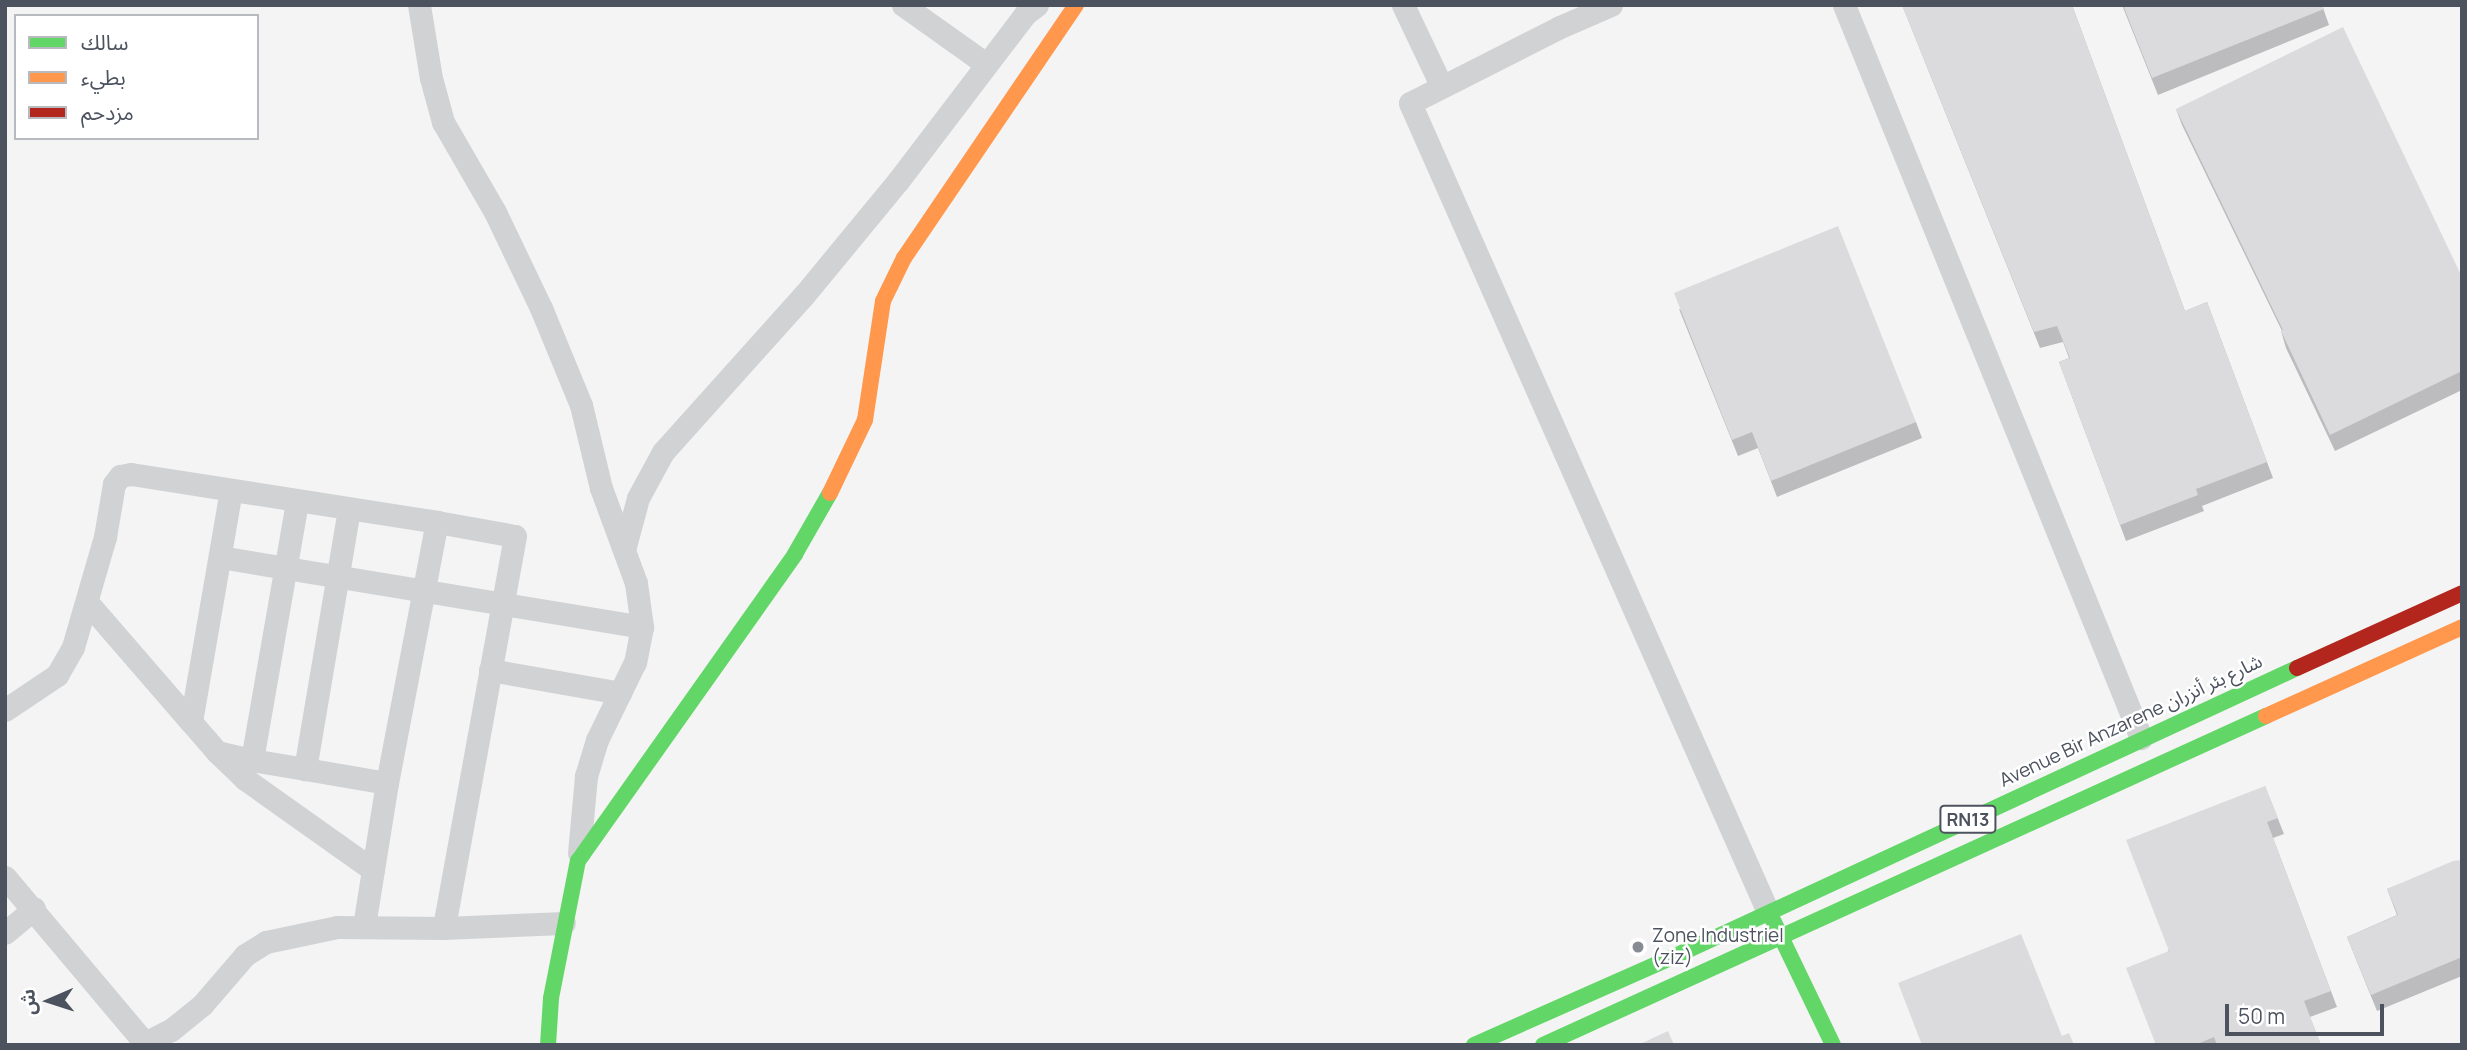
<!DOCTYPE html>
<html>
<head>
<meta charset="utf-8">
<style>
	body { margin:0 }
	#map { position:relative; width:2467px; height:1050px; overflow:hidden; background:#f4f4f4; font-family:Manrope,"Noto Sans Arabic",sans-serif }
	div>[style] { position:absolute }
	.street>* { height:23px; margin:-11.5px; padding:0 11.5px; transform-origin:11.5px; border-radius:11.5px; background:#d0d2d4 }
	.fast>* { height:16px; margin:-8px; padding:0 8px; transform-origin:8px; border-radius:8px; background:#63d668 }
	.slow>* { height:16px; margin:-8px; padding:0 8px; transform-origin:8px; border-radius:8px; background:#ff974d }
	.jam>* { height:16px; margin:-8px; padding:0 8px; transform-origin:8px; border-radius:8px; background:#b3261e }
	.wall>* { inset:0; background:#bcbcbe }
	.building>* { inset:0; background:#dbdbdd }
	.dots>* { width:19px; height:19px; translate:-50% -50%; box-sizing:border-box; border:4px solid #fff; border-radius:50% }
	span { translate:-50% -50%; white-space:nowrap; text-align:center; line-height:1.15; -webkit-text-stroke:5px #fff; paint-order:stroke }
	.shield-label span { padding:2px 5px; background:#fff; border:2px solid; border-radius:5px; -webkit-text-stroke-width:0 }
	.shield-label { font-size:18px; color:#4c535f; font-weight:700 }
	.street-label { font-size:19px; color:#4c535f }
	.poi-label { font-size:19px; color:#4c535f }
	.left { translate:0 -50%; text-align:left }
	.frame { position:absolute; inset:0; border:7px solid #4c535f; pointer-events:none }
	.legend { position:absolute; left:14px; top:14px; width:245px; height:126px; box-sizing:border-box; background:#fff; border:2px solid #b7babf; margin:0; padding:9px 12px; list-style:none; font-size:21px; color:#4c535f }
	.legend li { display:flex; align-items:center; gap:14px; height:35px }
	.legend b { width:35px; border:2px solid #b7babf }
	.north { position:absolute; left:14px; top:966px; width:70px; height:70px; -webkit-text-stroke:5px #fff; paint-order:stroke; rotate:267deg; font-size:19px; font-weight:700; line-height:28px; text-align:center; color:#4c535f }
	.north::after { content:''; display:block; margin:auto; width:24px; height:32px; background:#4c535f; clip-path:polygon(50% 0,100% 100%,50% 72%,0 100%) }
	.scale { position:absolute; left:2225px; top:1004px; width:159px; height:32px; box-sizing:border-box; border:4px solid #4c535f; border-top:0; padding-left:9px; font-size:21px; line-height:24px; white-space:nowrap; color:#4c535f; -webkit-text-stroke:5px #fff; paint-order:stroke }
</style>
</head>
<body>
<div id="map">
	<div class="street">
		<div style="left:419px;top:5px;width:74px;rotate:80.7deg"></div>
		<div style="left:431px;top:78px;width:46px;rotate:74.7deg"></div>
		<div style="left:443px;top:122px;width:104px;rotate:60deg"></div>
		<div style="left:495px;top:212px;width:106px;rotate:64.4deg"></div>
		<div style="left:541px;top:308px;width:105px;rotate:67.6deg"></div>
		<div style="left:581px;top:405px;width:85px;rotate:76.5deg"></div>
		<div style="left:601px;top:488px;width:101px;rotate:69.8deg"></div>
		<div style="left:636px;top:583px;width:44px;rotate:82.2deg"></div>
		<div style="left:642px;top:627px;width:36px;rotate:101deg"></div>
		<div style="left:635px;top:662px;width:87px;rotate:116deg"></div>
		<div style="left:597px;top:740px;width:38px;rotate:107deg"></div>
		<div style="left:586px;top:776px;width:77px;rotate:95.2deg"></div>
		<div style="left:903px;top:5px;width:102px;rotate:35.4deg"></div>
		<div style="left:1403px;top:5px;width:89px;rotate:64.6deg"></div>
		<div style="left:1611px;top:5px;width:56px;rotate:156.7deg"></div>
		<div style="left:1560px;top:27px;width:168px;rotate:153.1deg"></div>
		<div style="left:1410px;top:103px;width:885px;rotate:66.13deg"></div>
		<div style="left:1844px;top:5px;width:791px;rotate:67.94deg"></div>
		<div style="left:231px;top:490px;width:235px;rotate:99.8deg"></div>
		<div style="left:191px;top:722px;width:40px;rotate:49deg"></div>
		<div style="left:217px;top:752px;width:36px;rotate:13deg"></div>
		<div style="left:297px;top:502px;width:262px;rotate:99.9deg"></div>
		<div style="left:252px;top:760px;width:54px;rotate:9.6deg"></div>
		<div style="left:349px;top:509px;width:264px;rotate:99.6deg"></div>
		<div style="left:305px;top:769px;width:83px;rotate:9.7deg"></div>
		<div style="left:624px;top:550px;width:54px;rotate:-74.9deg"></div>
		<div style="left:638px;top:498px;width:52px;rotate:-61.5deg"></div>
		<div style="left:663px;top:452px;width:211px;rotate:-48.1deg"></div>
		<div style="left:804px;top:295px;width:148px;rotate:-50.5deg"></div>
		<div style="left:898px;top:181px;width:210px;rotate:-52.7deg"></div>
		<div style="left:1025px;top:14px;width:15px;rotate:-37deg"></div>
		<div style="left:220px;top:557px;width:428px;rotate:9.4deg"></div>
		<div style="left:87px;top:602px;width:159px;rotate:49.1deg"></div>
		<div style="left:490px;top:670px;width:132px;rotate:10deg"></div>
		<div style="left:5px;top:710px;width:63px;rotate:-33.9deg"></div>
		<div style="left:57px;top:675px;width:32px;rotate:-60deg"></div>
		<div style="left:73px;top:647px;width:115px;rotate:-73.8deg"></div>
		<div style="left:105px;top:537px;width:54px;rotate:-80.4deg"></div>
		<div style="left:114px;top:484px;width:10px;rotate:-53deg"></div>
		<div style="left:120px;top:476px;width:11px;rotate:-10deg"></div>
		<div style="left:131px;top:474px;width:310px;rotate:8.9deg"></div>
		<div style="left:217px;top:752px;width:39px;rotate:44deg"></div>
		<div style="left:245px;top:779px;width:157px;rotate:35.4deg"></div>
		<div style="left:5px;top:877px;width:217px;rotate:49.9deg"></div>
		<div style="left:364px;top:926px;width:145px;rotate:-80.9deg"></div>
		<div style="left:387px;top:783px;width:266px;rotate:-79.2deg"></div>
		<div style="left:437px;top:522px;width:79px;rotate:10.2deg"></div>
		<div style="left:515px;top:536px;width:398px;rotate:100.3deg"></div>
		<div style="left:5px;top:933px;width:38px;rotate:-40deg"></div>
		<div style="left:141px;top:1045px;width:34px;rotate:-27deg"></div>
		<div style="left:171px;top:1030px;width:40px;rotate:-39deg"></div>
		<div style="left:202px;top:1005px;width:66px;rotate:-49.3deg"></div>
		<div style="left:245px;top:955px;width:25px;rotate:-32deg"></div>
		<div style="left:266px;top:942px;width:73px;rotate:-11.9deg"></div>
		<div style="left:337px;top:927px;width:107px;rotate:0.5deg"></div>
		<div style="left:444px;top:928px;width:120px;rotate:-2.4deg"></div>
	</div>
	<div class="fast">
		<div style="left:1771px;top:916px;width:143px;rotate:64.3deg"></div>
		<div style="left:548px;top:1045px;width:47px;rotate:-86.3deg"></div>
		<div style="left:551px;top:998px;width:140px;rotate:-78.9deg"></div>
		<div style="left:578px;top:861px;width:376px;rotate:-54.7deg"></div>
		<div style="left:795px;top:554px;width:70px;rotate:-60.2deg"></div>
		<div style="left:1474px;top:1045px;width:230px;rotate:-23.9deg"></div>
		<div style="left:1684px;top:952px;width:676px;rotate:-24.86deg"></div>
		<div style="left:1543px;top:1045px;width:794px;rotate:-24.47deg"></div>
	</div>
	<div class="slow">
		<div style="left:830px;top:493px;width:81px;rotate:-64.4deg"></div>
		<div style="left:865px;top:420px;width:120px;rotate:-81.4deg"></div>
		<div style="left:883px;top:301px;width:48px;rotate:-64deg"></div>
		<div style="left:904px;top:258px;width:306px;rotate:-55.8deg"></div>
		<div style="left:2266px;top:716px;width:215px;rotate:-24.4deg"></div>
	</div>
	<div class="jam">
		<div style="left:2297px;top:668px;width:181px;rotate:-24.4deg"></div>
	</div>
	<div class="wall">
		<div style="clip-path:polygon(1902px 5px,2072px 5px,2185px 311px,2207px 302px,2273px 478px,2202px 506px,2204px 511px,2126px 541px,2059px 362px,2069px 358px,2063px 342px,2040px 348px)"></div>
		<div style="clip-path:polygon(2122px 5px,2322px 5px,2329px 25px,2158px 95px)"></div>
		<div style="clip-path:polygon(2176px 109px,2462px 277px,2462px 390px,2335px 451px,2286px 348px,2281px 331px,2282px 331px,2182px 125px)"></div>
		<div style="clip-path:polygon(1679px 309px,1916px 422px,1922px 438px,1777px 497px,1758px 448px,1738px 456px)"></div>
		<div style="clip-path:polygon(2265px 786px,2284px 834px,2273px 838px,2337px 1007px,2310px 1017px,2321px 1045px,2156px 1045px,2168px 951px)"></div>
		<div style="clip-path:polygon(2462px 860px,2462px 976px,2377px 1011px,2347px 937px,2397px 915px,2387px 889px)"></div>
	</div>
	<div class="building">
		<div style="clip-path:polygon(1902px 5px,2072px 5px,2185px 311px,2207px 302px,2267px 462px,2196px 489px,2198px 495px,2120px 525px,2059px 362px,2070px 358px,2057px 326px,2034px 332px)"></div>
		<div style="clip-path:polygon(2123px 5px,2322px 5px,2324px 9px,2152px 78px)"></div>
		<div style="clip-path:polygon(2343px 27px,2462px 277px,2462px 371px,2330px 435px,2281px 331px,2283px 330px,2176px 109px)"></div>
		<div style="clip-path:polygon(1838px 226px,1916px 422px,1771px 481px,1752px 432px,1732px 440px,1674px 293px)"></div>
		<div style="clip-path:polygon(2265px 786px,2278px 818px,2267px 822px,2331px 991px,2304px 1001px,2321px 1045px,2217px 1045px,2214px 1037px,2195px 1045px,2156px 1045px,2126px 968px,2169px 951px,2126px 840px)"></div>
		<div style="clip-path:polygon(2462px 860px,2462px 957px,2371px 995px,2347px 937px,2398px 915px,2387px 889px,2453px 861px)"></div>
		<div style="clip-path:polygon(2021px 934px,2062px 1036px,2069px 1033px,2074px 1045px,1922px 1045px,1898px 983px)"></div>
		<div style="clip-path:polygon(1668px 1031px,1674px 1045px,1638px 1045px)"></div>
	</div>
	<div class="dots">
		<div style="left:1638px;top:947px;background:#878b93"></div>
	</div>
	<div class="shield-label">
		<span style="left:1968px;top:819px">RN13</span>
	</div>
	<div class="street-label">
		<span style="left:2131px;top:721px;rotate:-25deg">Avenue Bir Anzarene شارع بئر أنزران</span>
	</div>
	<div class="poi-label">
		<span class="left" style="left:1652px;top:947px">Zone Industriel<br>(ziz)</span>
	</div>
	<div class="frame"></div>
	<ul class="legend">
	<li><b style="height:9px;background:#63d668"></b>سالك</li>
	<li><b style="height:9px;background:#ff974d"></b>بطيء</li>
	<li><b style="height:9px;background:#b3261e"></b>مزدحم</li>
	</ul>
	<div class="north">ش</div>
	<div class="scale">50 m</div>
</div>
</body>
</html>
